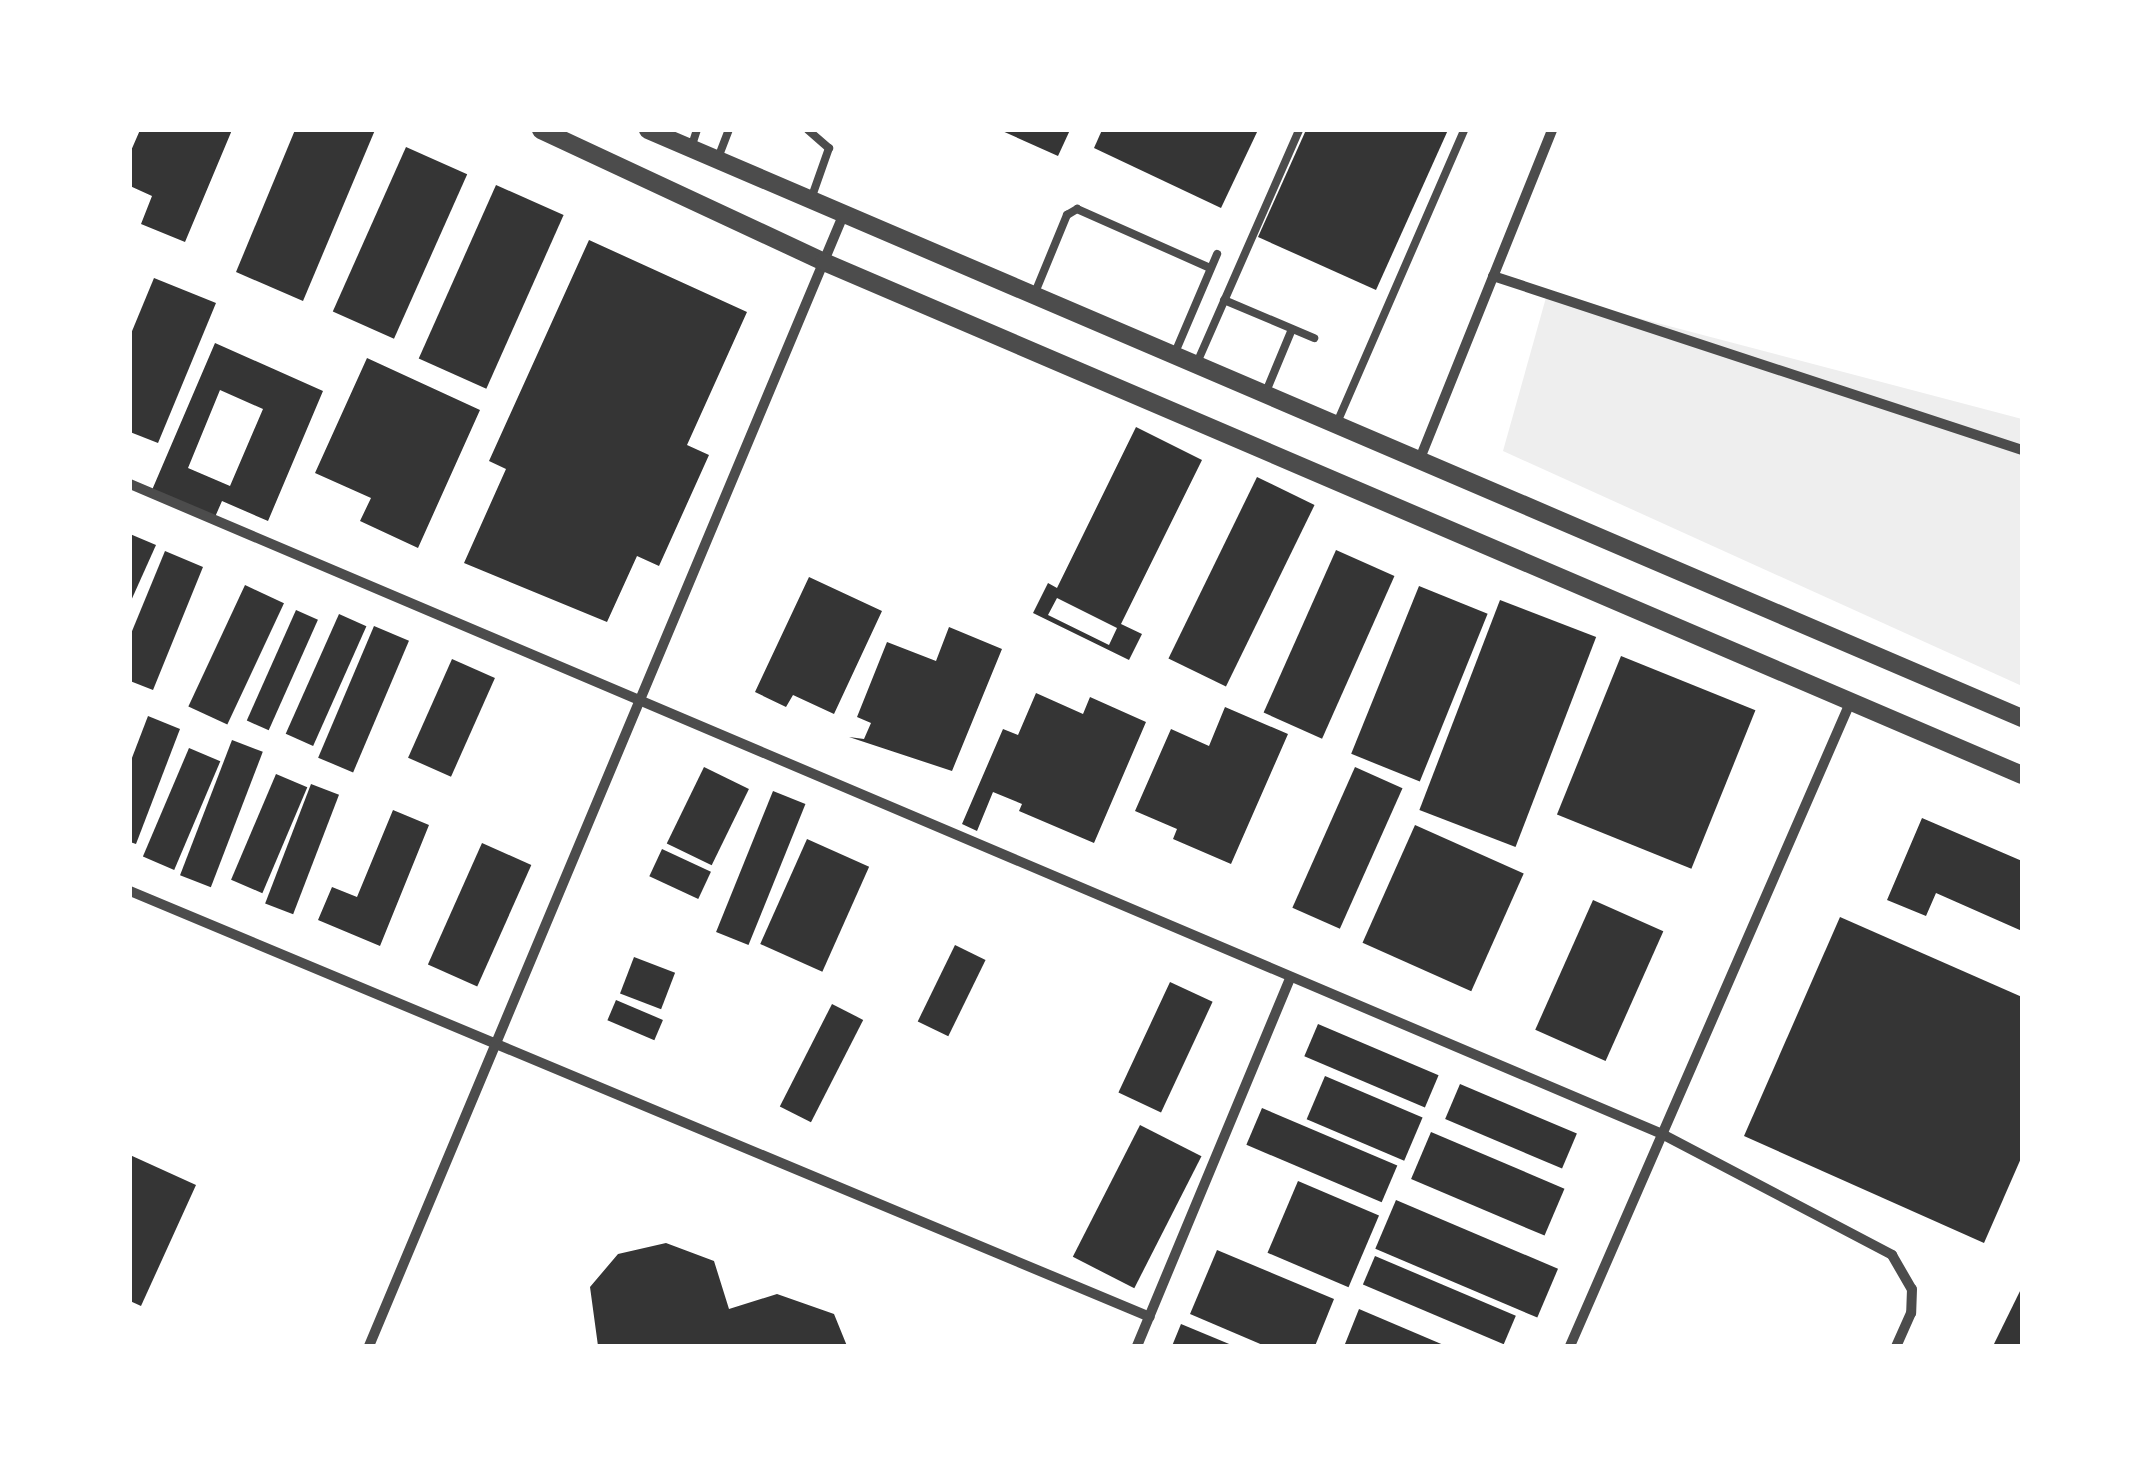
<!DOCTYPE html>
<html>
<head>
<meta charset="utf-8">
<style>
	body { margin:0 }
	#map { position:relative; width:2152px; height:1476px; overflow:hidden; background:#fff; font-family:"Public Sans",sans-serif }
	div>[style] { position:absolute }
	.green>* { inset:0; background:#eee }
	.building>* { inset:0; background:#353535; transform-origin:0 0 }
	.service>* { height:8px; margin:-4px; padding:0 4px; transform-origin:4px; border-radius:4px; background:#4c4c4c }
	.minor>* { height:10px; margin:-5px; padding:0 5px; transform-origin:5px; border-radius:5px; background:#4c4c4c }
	.tertiary>* { height:18px; margin:-9px; padding:0 9px; transform-origin:9px; border-radius:9px; background:#4c4c4c }
	span { translate:-50% -50%; white-space:nowrap; text-align:center; line-height:1.15; -webkit-text-stroke:10px #fff; paint-order:stroke }
	.frame { position:absolute; inset:0; border:132px solid #fff; pointer-events:none }
</style>
</head>
<body>
<div id="map">
	<div class="green">
		<div style="clip-path:polygon(1547px 294px,2022px 419px,2022px 686px,1503px 451px)"></div>
	</div>
	<div class="building">
		<div style="clip-path:polygon(140px 130px,232px 130px,185px 242px,141px 224px,152px 196px,130px 186px,130px 153px)"></div>
		<div style="clip-path:polygon(295px 130px,375px 130px,303px 301px,236px 272px)"></div>
		<div style="clip-path:polygon(1000px 130px,1070px 130px,1058px 156px)"></div>
		<div style="clip-path:polygon(1102px 130px,1258px 130px,1221px 208px,1094px 148px)"></div>
		<div style="clip-path:polygon(1306px 130px,1448px 130px,1376px 290px,1258px 237px)"></div>
		<div style="left:406px;top:147px;width:67px;height:180px;rotate:24deg"></div>
		<div style="left:496px;top:185px;width:74px;height:190px;rotate:24deg"></div>
		<div style="clip-path:polygon(589px 240px,747px 312px,687px 445px,709px 455px,659px 566px,637px 556px,607px 622px,464px 563px,506px 469px,489px 461px)"></div>
		<div style="clip-path:polygon(154px 278px,216px 303px,158px 443px,130px 432px,130px 336px)"></div>
		<div style="clip-path:polygon(evenodd,215px 343px,323px 391px,268px 521px,222px 501px,215px 517px,152px 490px,215px 343px,220px 390px,263px 409px,230px 486px,188px 468px,220px 390px)"></div>
		<div style="clip-path:polygon(367px 358px,480px 410px,418px 548px,360px 521px,371px 498px,315px 473px)"></div>
		<div style="clip-path:polygon(evenodd,1136px 427px,1202px 460px,1121px 624px,1142px 634px,1129px 660px,1033px 613px,1048px 583px,1057px 588px,1136px 427px,1057px 598px,1117px 628px,1109px 645px,1048px 615px,1057px 598px)"></div>
		<div style="left:1257px;top:477px;width:64px;height:202px;rotate:26deg"></div>
		<div style="clip-path:polygon(130px 534px,156px 545px,130px 603px)"></div>
		<div style="left:1336px;top:550px;width:64px;height:178px;rotate:24deg"></div>
		<div style="clip-path:polygon(165px 551px,203px 567px,153px 690px,130px 681px,130px 636px)"></div>
		<div style="clip-path:polygon(809px 577px,882px 611px,834px 714px,793px 695px,786px 707px,755px 692px)"></div>
		<div style="left:245px;top:585px;width:43px;height:134px;rotate:25deg"></div>
		<div style="left:1419px;top:586px;width:74px;height:181px;rotate:22deg"></div>
		<div style="left:1500px;top:600px;width:103px;height:225px;rotate:21deg"></div>
		<div style="left:296px;top:610px;width:24px;height:121px;rotate:24deg"></div>
		<div style="left:339px;top:614px;width:30px;height:131px;rotate:24deg"></div>
		<div style="left:374px;top:626px;width:38px;height:143px;rotate:23deg"></div>
		<div style="clip-path:polygon(949px 627px,1002px 649px,952px 771px,849px 737px,864px 739px,871px 723px,857px 717px,887px 642px,936px 661px)"></div>
		<div style="left:1621px;top:656px;width:145px;height:171px;rotate:22deg"></div>
		<div style="left:452px;top:659px;width:47px;height:108px;rotate:24deg"></div>
		<div style="clip-path:polygon(1036px 693px,1083px 714px,1090px 697px,1146px 722px,1094px 843px,1019px 811px,1022px 804px,993px 792px,977px 831px,962px 824px,1003px 729px,1018px 735px)"></div>
		<div style="clip-path:polygon(1225px 707px,1288px 734px,1231px 864px,1173px 839px,1177px 829px,1135px 811px,1171px 729px,1209px 746px)"></div>
		<div style="clip-path:polygon(148px 716px,180px 729px,136px 844px,130px 842px,130px 763px)"></div>
		<div style="left:232px;top:740px;width:33px;height:145px;rotate:21deg"></div>
		<div style="left:189px;top:748px;width:34px;height:118px;rotate:23deg"></div>
		<div style="left:704px;top:767px;width:50px;height:85px;rotate:26deg"></div>
		<div style="left:1355px;top:767px;width:52px;height:154px;rotate:24deg"></div>
		<div style="left:276px;top:774px;width:34px;height:115px;rotate:23deg"></div>
		<div style="left:311px;top:784px;width:30px;height:128px;rotate:21deg"></div>
		<div style="left:773px;top:791px;width:35px;height:152px;rotate:22deg"></div>
		<div style="clip-path:polygon(393px 810px,429px 825px,380px 946px,318px 920px,332px 887px,357px 897px)"></div>
		<div style="clip-path:polygon(1922px 818px,2022px 861px,2022px 931px,1936px 893px,1926px 916px,1887px 900px)"></div>
		<div style="left:1415px;top:825px;width:119px;height:129px;rotate:24deg"></div>
		<div style="left:807px;top:839px;width:68px;height:115px;rotate:24deg"></div>
		<div style="left:482px;top:843px;width:54px;height:133px;rotate:24deg"></div>
		<div style="left:662px;top:849px;width:54px;height:30px;rotate:25deg"></div>
		<div style="left:1593px;top:900px;width:77px;height:142px;rotate:24deg"></div>
		<div style="clip-path:polygon(1840px 917px,2022px 997px,2022px 1156px,1984px 1243px,1744px 1136px)"></div>
		<div style="left:955px;top:945px;width:34px;height:85px;rotate:26deg"></div>
		<div style="left:634px;top:957px;width:44px;height:39px;rotate:21deg"></div>
		<div style="left:1170px;top:982px;width:47px;height:122px;rotate:25deg"></div>
		<div style="left:616px;top:1000px;width:51px;height:22px;rotate:23deg"></div>
		<div style="left:832px;top:1004px;width:35px;height:115px;rotate:27deg"></div>
		<div style="left:1318px;top:1024px;width:131px;height:35px;rotate:23deg"></div>
		<div style="left:1325px;top:1076px;width:106px;height:47px;rotate:23deg"></div>
		<div style="left:1460px;top:1084px;width:127px;height:38px;rotate:23deg"></div>
		<div style="left:1262px;top:1108px;width:147px;height:40px;rotate:23deg"></div>
		<div style="left:1140px;top:1125px;width:69px;height:148px;rotate:27deg"></div>
		<div style="left:1431px;top:1132px;width:145px;height:51px;rotate:23deg"></div>
		<div style="clip-path:polygon(130px 1155px,196px 1185px,141px 1306px,130px 1301px)"></div>
		<div style="left:1298px;top:1181px;width:88px;height:78px;rotate:23deg"></div>
		<div style="left:1396px;top:1200px;width:176px;height:53px;rotate:23deg"></div>
		<div style="clip-path:polygon(666px 1243px,714px 1261px,729px 1309px,777px 1294px,834px 1314px,847px 1346px,598px 1346px,590px 1287px,618px 1254px)"></div>
		<div style="clip-path:polygon(1217px 1250px,1334px 1299px,1315px 1346px,1265px 1346px,1190px 1314px)"></div>
		<div style="left:1375px;top:1256px;width:153px;height:31px;rotate:23deg"></div>
		<div style="clip-path:polygon(2022px 1287px,2022px 1346px,1993px 1346px)"></div>
		<div style="clip-path:polygon(1359px 1309px,1446px 1346px,1345px 1344px)"></div>
		<div style="clip-path:polygon(1181px 1324px,1234px 1346px,1172px 1346px)"></div>
	</div>
	<div class="service">
		<div style="left:808px;top:130px;width:28px;rotate:41deg"></div>
		<div style="left:829px;top:148px;width:54px;rotate:109.4deg"></div>
		<div style="left:691px;top:148px;width:19px;rotate:-72deg"></div>
		<div style="left:718px;top:158px;width:30px;rotate:-69deg"></div>
		<div style="left:1034px;top:295px;width:87px;rotate:-67.6deg"></div>
		<div style="left:1067px;top:215px;width:12px;rotate:-31deg"></div>
		<div style="left:1077px;top:209px;width:145px;rotate:23.9deg"></div>
		<div style="left:1224px;top:300px;width:98px;rotate:22.9deg"></div>
		<div style="left:1174px;top:355px;width:110px;rotate:-66.9deg"></div>
		<div style="left:1196px;top:365px;width:257px;rotate:-66.3deg"></div>
		<div style="left:1265px;top:394px;width:70px;rotate:-67.4deg"></div>
		<div style="left:1336px;top:425px;width:322px;rotate:-66.5deg"></div>
	</div>
	<div class="minor">
		<div style="left:1493px;top:276px;width:557px;rotate:18.21deg"></div>
		<div style="left:1419px;top:461px;width:357px;rotate:-68.1deg"></div>
		<div style="left:130px;top:484px;width:1664px;rotate:22.99deg"></div>
		<div style="left:1662px;top:1134px;width:260px;rotate:27.7deg"></div>
		<div style="left:1892px;top:1255px;width:39px;rotate:60deg"></div>
		<div style="left:1912px;top:1289px;width:24px;rotate:92deg"></div>
		<div style="left:1911px;top:1313px;width:36px;rotate:114deg"></div>
		<div style="left:130px;top:891px;width:1105px;rotate:22.67deg"></div>
		<div style="left:369px;top:1346px;width:1229px;rotate:-67.25deg"></div>
		<div style="left:1137px;top:1346px;width:398px;rotate:-67.4deg"></div>
		<div style="left:1570px;top:1346px;width:701px;rotate:-66.47deg"></div>
	</div>
	<div class="tertiary">
		<div style="left:541px;top:130px;width:312px;rotate:25deg"></div>
		<div style="left:824px;top:262px;width:1303px;rotate:23.18deg"></div>
		<div style="left:648px;top:130px;width:1495px;rotate:23.17deg"></div>
	</div>
	<div class="frame"></div>
</div>
</body>
</html>
